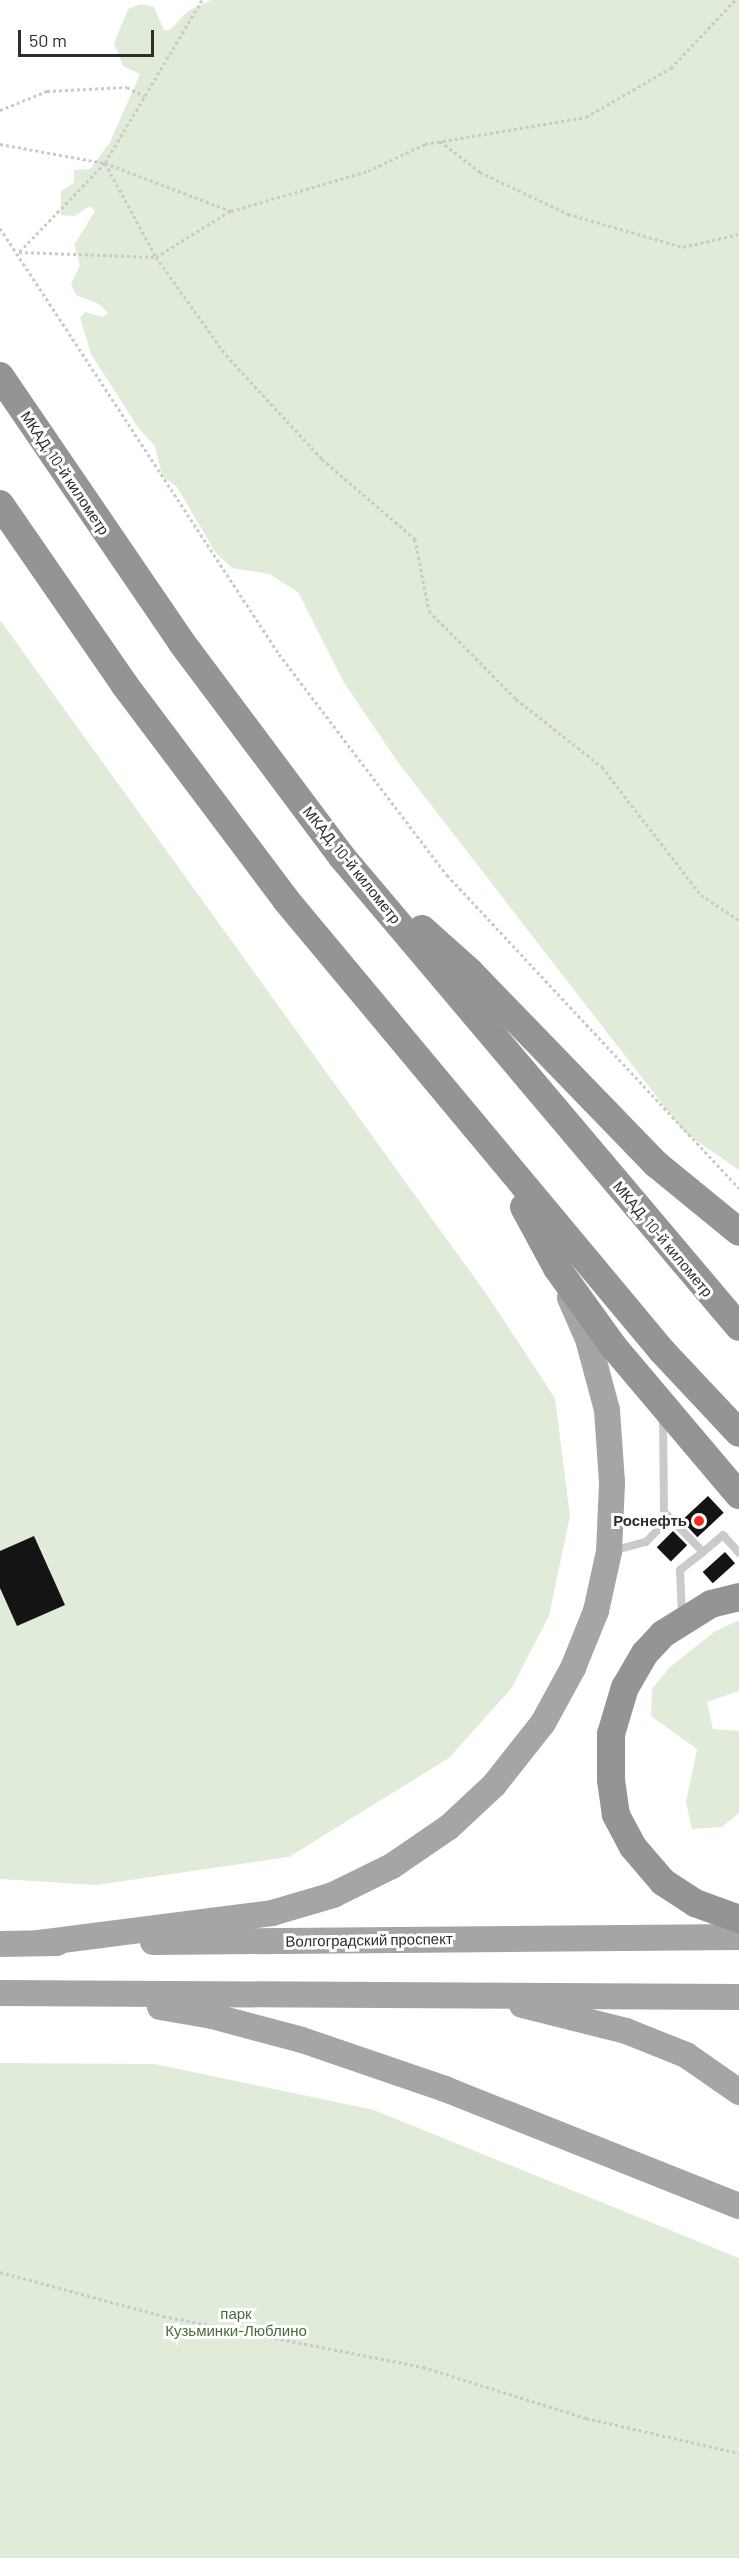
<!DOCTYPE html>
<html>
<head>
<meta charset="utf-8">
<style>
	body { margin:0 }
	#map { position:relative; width:739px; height:2558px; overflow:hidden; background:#fff; font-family:Barlow,sans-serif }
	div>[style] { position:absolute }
	.green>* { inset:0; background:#e0ecd9 }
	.building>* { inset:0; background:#141414; transform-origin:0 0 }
	.path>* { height:3px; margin-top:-1.5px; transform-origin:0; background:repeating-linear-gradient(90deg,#cacaca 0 3px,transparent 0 6px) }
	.lane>* { height:8px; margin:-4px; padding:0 4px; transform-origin:4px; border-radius:4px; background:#cacaca }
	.primary>* { height:26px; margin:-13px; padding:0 13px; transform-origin:13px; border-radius:13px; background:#a5a5a5 }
	.highway>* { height:28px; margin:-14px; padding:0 14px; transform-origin:14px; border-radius:14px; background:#949494 }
	.dots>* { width:16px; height:16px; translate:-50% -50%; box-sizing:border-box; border:3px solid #fff; border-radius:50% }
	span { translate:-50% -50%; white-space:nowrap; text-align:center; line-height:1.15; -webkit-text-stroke:6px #fff; paint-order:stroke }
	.street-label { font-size:15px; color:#2d2d2d }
	.poi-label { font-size:15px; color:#2d2d2d; font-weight:700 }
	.right { translate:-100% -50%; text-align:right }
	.park-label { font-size:15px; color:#486c37 }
	.scale { position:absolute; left:18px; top:30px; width:136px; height:27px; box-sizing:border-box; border:3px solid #2d2d2d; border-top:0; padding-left:8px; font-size:18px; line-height:21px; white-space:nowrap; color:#2d2d2d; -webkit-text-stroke:4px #fff; paint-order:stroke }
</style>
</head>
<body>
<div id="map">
	<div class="green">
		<div style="clip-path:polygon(211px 0,739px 0,739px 1170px,684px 1132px,397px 761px,343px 681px,298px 592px,269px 574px,232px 568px,215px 552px,177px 487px,162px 476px,155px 446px,139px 429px,91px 354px,80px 318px,85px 312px,103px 317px,108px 313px,99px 304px,76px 295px,71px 284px,80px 265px,74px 245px,95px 211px,90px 206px,74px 216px,61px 215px,61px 191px,74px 183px,74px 170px,90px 169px,110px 142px,140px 74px,123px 66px,114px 43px,128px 9px,141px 4px,154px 7px,164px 30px,170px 30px,188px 11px)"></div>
		<div style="clip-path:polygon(0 620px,487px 1295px,555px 1398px,570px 1516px,549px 1616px,511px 1689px,449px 1758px,289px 1857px,96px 1885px,0 1879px)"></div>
		<div style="clip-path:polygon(739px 1620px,739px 1691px,707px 1702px,713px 1729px,739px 1731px,739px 1813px,722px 1827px,692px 1829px,686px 1802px,697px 1749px,651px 1716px,652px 1689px,670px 1667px,714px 1632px)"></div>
		<div style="clip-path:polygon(0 2063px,155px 2064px,374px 2110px,739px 2258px,739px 2558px,0 2558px)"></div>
	</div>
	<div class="building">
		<div style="left:708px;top:1496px;width:23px;height:36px;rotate:47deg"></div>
		<div style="left:673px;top:1531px;width:20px;height:23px;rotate:45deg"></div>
		<div style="clip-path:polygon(34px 1536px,65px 1605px,17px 1626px,0 1588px,0 1551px)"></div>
		<div style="left:725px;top:1552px;width:15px;height:30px;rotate:48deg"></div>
	</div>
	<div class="path">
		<div style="left:202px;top:0;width:190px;rotate:120.8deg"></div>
		<div style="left:105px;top:163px;width:124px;rotate:134deg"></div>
		<div style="left:19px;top:252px;width:137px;rotate:2.1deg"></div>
		<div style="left:156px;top:257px;width:87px;rotate:-31.9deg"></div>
		<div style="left:0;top:110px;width:51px;rotate:-22deg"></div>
		<div style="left:47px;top:91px;width:80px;rotate:-2.9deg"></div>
		<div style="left:127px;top:87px;width:20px;rotate:27deg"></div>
		<div style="left:440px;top:141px;width:51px;rotate:37.8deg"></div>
		<div style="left:480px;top:172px;width:98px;rotate:25.5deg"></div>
		<div style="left:568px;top:214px;width:120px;rotate:16deg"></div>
		<div style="left:683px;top:247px;width:57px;rotate:-13.1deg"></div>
		<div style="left:0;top:144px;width:107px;rotate:10.3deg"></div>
		<div style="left:105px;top:163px;width:135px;rotate:20.9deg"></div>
		<div style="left:231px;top:211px;width:143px;rotate:-16.3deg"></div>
		<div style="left:368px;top:171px;width:63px;rotate:-25.3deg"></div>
		<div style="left:425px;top:144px;width:163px;rotate:-9.5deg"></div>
		<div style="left:586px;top:117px;width:98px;rotate:-30deg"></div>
		<div style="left:671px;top:68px;width:93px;rotate:-46.7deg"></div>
		<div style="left:105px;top:163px;width:107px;rotate:61.5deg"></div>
		<div style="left:156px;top:257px;width:120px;rotate:54.5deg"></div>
		<div style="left:226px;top:355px;width:142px;rotate:47.3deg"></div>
		<div style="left:322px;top:459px;width:123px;rotate:40.7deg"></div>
		<div style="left:415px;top:539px;width:73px;rotate:79deg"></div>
		<div style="left:429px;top:611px;width:124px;rotate:45.3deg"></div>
		<div style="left:516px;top:699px;width:110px;rotate:38.3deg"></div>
		<div style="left:602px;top:767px;width:162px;rotate:52.3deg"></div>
		<div style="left:701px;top:895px;width:45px;rotate:33.3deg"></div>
		<div style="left:0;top:228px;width:509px;rotate:56.78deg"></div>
		<div style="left:279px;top:654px;width:278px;rotate:52.8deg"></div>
		<div style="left:447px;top:875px;width:428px;rotate:47deg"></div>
		<div style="left:0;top:2272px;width:169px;rotate:15.1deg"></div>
		<div style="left:163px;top:2316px;width:265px;rotate:11.1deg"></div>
		<div style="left:423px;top:2367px;width:171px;rotate:17.4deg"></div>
		<div style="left:586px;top:2418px;width:157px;rotate:12.9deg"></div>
	</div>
	<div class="lane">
		<div style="left:663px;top:1416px;width:96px;rotate:89.4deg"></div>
		<div style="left:664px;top:1512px;width:56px;rotate:45.7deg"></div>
		<div style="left:703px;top:1552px;width:26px;rotate:-40deg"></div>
		<div style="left:723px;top:1535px;width:24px;rotate:48deg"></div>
		<div style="left:612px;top:1551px;width:35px;rotate:-15deg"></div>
		<div style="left:646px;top:1542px;width:33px;rotate:-46deg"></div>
		<div style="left:682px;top:1615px;width:45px;rotate:-92.5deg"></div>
		<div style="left:680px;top:1570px;width:29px;rotate:-38deg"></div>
	</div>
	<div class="primary">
		<div style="left:153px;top:1942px;width:586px;rotate:-0.49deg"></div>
		<div style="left:39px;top:1943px;width:235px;rotate:-7.3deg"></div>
		<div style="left:272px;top:1913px;width:64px;rotate:-16.4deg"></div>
		<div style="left:333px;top:1895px;width:66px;rotate:-26.2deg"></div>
		<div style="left:392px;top:1866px;width:69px;rotate:-34.4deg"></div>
		<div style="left:449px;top:1827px;width:62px;rotate:-43deg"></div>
		<div style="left:494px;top:1785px;width:79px;rotate:-51.7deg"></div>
		<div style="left:543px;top:1723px;width:63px;rotate:-61.4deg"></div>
		<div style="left:573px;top:1668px;width:61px;rotate:-68deg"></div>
		<div style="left:596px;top:1611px;width:60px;rotate:-77.6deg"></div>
		<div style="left:609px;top:1552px;width:70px;rotate:-87.5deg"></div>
		<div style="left:612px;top:1482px;width:72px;rotate:-94deg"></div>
		<div style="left:607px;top:1410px;width:73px;rotate:-105deg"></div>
		<div style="left:588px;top:1339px;width:45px;rotate:-113.7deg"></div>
		<div style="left:0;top:1944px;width:57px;rotate:-1deg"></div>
		<div style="left:0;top:1993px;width:739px;rotate:0.31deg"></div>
		<div style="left:522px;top:2005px;width:107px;rotate:14deg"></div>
		<div style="left:626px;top:2031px;width:65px;rotate:21.8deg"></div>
		<div style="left:686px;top:2055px;width:65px;rotate:34.9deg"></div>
		<div style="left:160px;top:2007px;width:53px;rotate:9.8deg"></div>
		<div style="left:212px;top:2016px;width:93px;rotate:14.9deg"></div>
		<div style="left:302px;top:2040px;width:151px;rotate:18.9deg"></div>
		<div style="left:445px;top:2089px;width:316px;rotate:21.7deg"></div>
	</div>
	<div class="highway">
		<div style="left:0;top:376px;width:323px;rotate:55.7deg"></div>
		<div style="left:182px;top:643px;width:267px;rotate:53.2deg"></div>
		<div style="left:342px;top:857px;width:615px;rotate:49.81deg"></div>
		<div style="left:0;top:504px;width:219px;rotate:55.4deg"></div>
		<div style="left:124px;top:684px;width:270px;rotate:53.1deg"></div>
		<div style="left:286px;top:900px;width:587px;rotate:50.18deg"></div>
		<div style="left:662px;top:1351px;width:112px;rotate:46.8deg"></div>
		<div style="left:422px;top:929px;width:63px;rotate:41.8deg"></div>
		<div style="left:469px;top:971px;width:269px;rotate:45.9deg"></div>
		<div style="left:656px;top:1164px;width:107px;rotate:39.3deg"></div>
		<div style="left:524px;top:1207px;width:69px;rotate:61.6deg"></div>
		<div style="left:557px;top:1268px;width:96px;rotate:54.3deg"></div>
		<div style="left:613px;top:1346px;width:195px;rotate:49.8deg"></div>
		<div style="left:739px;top:1597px;width:29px;rotate:166deg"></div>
		<div style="left:711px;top:1604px;width:57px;rotate:148deg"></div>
		<div style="left:663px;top:1634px;width:26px;rotate:133deg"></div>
		<div style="left:645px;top:1653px;width:39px;rotate:120deg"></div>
		<div style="left:625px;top:1687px;width:49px;rotate:106.6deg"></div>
		<div style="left:611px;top:1734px;width:46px;rotate:90deg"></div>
		<div style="left:611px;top:1780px;width:35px;rotate:82deg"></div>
		<div style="left:616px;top:1815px;width:36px;rotate:62deg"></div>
		<div style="left:633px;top:1847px;width:46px;rotate:49.4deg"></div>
		<div style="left:663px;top:1882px;width:38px;rotate:33deg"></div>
		<div style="left:695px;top:1903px;width:47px;rotate:20deg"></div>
	</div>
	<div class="dots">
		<div style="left:699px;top:1521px;background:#f52b1e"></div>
	</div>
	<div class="street-label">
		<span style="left:65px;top:473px;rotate:56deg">МКАД, 10-й километр</span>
		<span style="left:352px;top:865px;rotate:51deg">МКАД, 10-й километр</span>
		<span style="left:663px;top:1239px;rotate:50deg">МКАД, 10-й километр</span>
		<span style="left:369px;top:1940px;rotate:-1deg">Волгоградский проспект</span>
	</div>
	<div class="poi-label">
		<span class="right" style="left:687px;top:1521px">Роснефть</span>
	</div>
	<div class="park-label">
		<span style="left:236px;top:2322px">парк<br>Кузьминки-Люблино</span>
	</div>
	<div class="scale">50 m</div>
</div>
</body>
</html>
